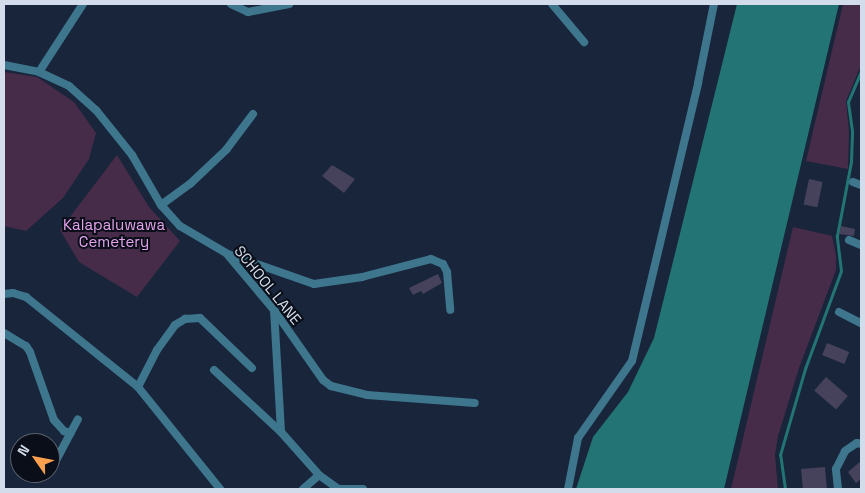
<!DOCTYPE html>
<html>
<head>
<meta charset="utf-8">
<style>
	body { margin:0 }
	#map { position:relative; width:865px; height:493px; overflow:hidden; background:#18253a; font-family:"Space Grotesk",sans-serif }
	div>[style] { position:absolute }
	.green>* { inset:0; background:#472c4a }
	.water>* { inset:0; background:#237575 }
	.stream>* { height:2.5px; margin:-1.25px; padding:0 1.25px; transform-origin:1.25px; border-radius:1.25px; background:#237575 }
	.building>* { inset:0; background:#46425c; transform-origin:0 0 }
	.street>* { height:8px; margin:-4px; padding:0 4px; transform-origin:4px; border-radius:4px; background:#3e768e }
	span { translate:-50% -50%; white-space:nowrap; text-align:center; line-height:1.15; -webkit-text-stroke:4px #090e18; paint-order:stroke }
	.park-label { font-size:15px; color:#e6a3ed }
	.street-label { font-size:15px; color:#d3dcea }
	.frame { position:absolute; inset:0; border:5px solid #d3dcea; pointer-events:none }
	.north { position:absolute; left:10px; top:433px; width:50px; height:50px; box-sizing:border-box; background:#090e18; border:1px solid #5a606c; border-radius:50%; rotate:303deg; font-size:14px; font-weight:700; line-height:20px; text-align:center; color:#d3dcea }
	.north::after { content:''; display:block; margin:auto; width:18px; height:22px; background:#fa9f4e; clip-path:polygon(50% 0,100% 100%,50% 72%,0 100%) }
</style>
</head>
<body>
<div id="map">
	<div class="green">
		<div style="clip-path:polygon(843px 4px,861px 4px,861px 65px,846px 101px,849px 131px,848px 169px,806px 161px)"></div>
		<div style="clip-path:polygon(4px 72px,37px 77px,74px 102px,96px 133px,89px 159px,63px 198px,26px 231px,4px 226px)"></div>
		<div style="clip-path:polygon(117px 155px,149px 207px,180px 241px,137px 297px,79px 262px,60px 230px)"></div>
		<div style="clip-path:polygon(793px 227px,832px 236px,836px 255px,836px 270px,799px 368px,778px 436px,775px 455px,778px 489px,731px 489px)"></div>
	</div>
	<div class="water">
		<div style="clip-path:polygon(737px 4px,839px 4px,724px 489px,576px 489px,593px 437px,628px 392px,654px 338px)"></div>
	</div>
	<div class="stream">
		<div style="left:785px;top:489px;width:34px;rotate:-98deg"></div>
		<div style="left:780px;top:455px;width:90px;rotate:-73.8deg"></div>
		<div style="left:805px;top:369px;width:104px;rotate:-69.8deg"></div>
		<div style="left:841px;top:271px;width:35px;rotate:-97deg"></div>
		<div style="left:837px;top:236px;width:75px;rotate:-79.3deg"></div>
		<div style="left:851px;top:162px;width:31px;rotate:-88deg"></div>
		<div style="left:852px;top:131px;width:29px;rotate:-98deg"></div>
		<div style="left:848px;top:102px;width:34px;rotate:-67deg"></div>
	</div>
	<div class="building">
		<div style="clip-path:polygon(332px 165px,355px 179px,344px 193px,322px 176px)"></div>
		<div style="left:809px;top:179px;width:14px;height:26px;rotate:12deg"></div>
		<div style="clip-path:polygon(841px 226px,855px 229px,854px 236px,839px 234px)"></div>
		<div style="clip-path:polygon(438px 274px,442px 283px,423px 294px,421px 291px,413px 295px,409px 288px)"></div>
		<div style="left:827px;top:343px;width:24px;height:13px;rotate:22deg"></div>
		<div style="left:826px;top:377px;width:29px;height:18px;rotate:41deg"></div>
		<div style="clip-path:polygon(861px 461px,861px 479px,856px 483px,848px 472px)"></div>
		<div style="left:825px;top:467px;width:22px;height:24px;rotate:85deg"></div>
	</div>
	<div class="street">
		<div style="left:231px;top:4px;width:19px;rotate:25deg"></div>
		<div style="left:248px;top:12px;width:42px;rotate:-11deg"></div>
		<div style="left:552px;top:4px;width:50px;rotate:49.9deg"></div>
		<div style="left:4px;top:65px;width:36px;rotate:11deg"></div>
		<div style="left:39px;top:72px;width:33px;rotate:25deg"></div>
		<div style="left:69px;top:86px;width:36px;rotate:42deg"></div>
		<div style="left:96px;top:110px;width:58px;rotate:51.3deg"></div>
		<div style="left:132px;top:155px;width:58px;rotate:59.9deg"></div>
		<div style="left:161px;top:205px;width:28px;rotate:48deg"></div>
		<div style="left:180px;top:226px;width:53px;rotate:30.4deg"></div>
		<div style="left:226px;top:253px;width:75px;rotate:49.9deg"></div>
		<div style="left:274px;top:310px;width:85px;rotate:55deg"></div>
		<div style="left:323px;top:380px;width:10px;rotate:37deg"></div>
		<div style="left:331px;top:386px;width:37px;rotate:14deg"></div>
		<div style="left:367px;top:395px;width:108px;rotate:4.2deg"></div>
		<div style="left:39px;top:72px;width:81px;rotate:-57.1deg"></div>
		<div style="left:853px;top:182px;width:9px;rotate:21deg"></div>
		<div style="left:161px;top:205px;width:36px;rotate:-36deg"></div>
		<div style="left:190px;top:184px;width:50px;rotate:-43.4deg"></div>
		<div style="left:226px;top:150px;width:45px;rotate:-53.1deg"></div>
		<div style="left:849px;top:240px;width:13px;rotate:23deg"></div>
		<div style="left:228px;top:254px;width:91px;rotate:19.2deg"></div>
		<div style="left:314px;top:284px;width:49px;rotate:-8.3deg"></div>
		<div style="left:362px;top:277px;width:71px;rotate:-14.6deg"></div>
		<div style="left:431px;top:259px;width:13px;rotate:23deg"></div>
		<div style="left:443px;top:264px;width:9px;rotate:63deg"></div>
		<div style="left:447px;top:272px;width:38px;rotate:85deg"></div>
		<div style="left:4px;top:294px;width:9px;rotate:-6deg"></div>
		<div style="left:13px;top:293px;width:14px;rotate:17deg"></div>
		<div style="left:26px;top:297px;width:144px;rotate:38.8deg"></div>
		<div style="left:138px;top:387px;width:131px;rotate:51.2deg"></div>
		<div style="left:274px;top:310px;width:122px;rotate:86.7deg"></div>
		<div style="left:839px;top:312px;width:25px;rotate:27deg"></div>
		<div style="left:4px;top:333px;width:26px;rotate:31deg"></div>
		<div style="left:26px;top:346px;width:7px;rotate:56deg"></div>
		<div style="left:30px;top:352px;width:72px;rotate:70.6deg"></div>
		<div style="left:54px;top:420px;width:15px;rotate:48deg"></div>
		<div style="left:64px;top:431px;width:7px;rotate:16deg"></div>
		<div style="left:214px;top:370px;width:91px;rotate:42.8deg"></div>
		<div style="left:281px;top:432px;width:57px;rotate:48.5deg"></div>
		<div style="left:319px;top:475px;width:24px;rotate:36deg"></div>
		<div style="left:338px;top:489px;width:25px"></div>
		<div style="left:138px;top:387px;width:42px;rotate:-62.8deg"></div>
		<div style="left:157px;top:350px;width:31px;rotate:-54deg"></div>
		<div style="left:175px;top:325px;width:12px;rotate:-31deg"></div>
		<div style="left:185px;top:319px;width:15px;rotate:-4deg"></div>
		<div style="left:200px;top:318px;width:72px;rotate:43.9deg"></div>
		<div style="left:52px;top:468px;width:55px;rotate:-62deg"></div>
		<div style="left:303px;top:489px;width:21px;rotate:-41deg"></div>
		<div style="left:568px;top:489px;width:52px;rotate:-78.9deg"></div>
		<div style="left:578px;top:438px;width:94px;rotate:-55deg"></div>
		<div style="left:632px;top:361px;width:286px;rotate:-76.6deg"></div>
		<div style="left:698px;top:83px;width:81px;rotate:-78.6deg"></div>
		<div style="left:838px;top:489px;width:20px;rotate:-96deg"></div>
		<div style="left:836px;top:469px;width:20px;rotate:-63deg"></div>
		<div style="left:845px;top:451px;width:14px;rotate:-34deg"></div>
		<div style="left:857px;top:443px;width:4px;rotate:14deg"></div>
	</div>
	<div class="park-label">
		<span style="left:114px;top:233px">Kalapaluwawa<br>Cemetery</span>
	</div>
	<div class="street-label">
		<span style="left:268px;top:285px;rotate:51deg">SCHOOL LANE</span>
	</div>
	<div class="frame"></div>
	<div class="north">N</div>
</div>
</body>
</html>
